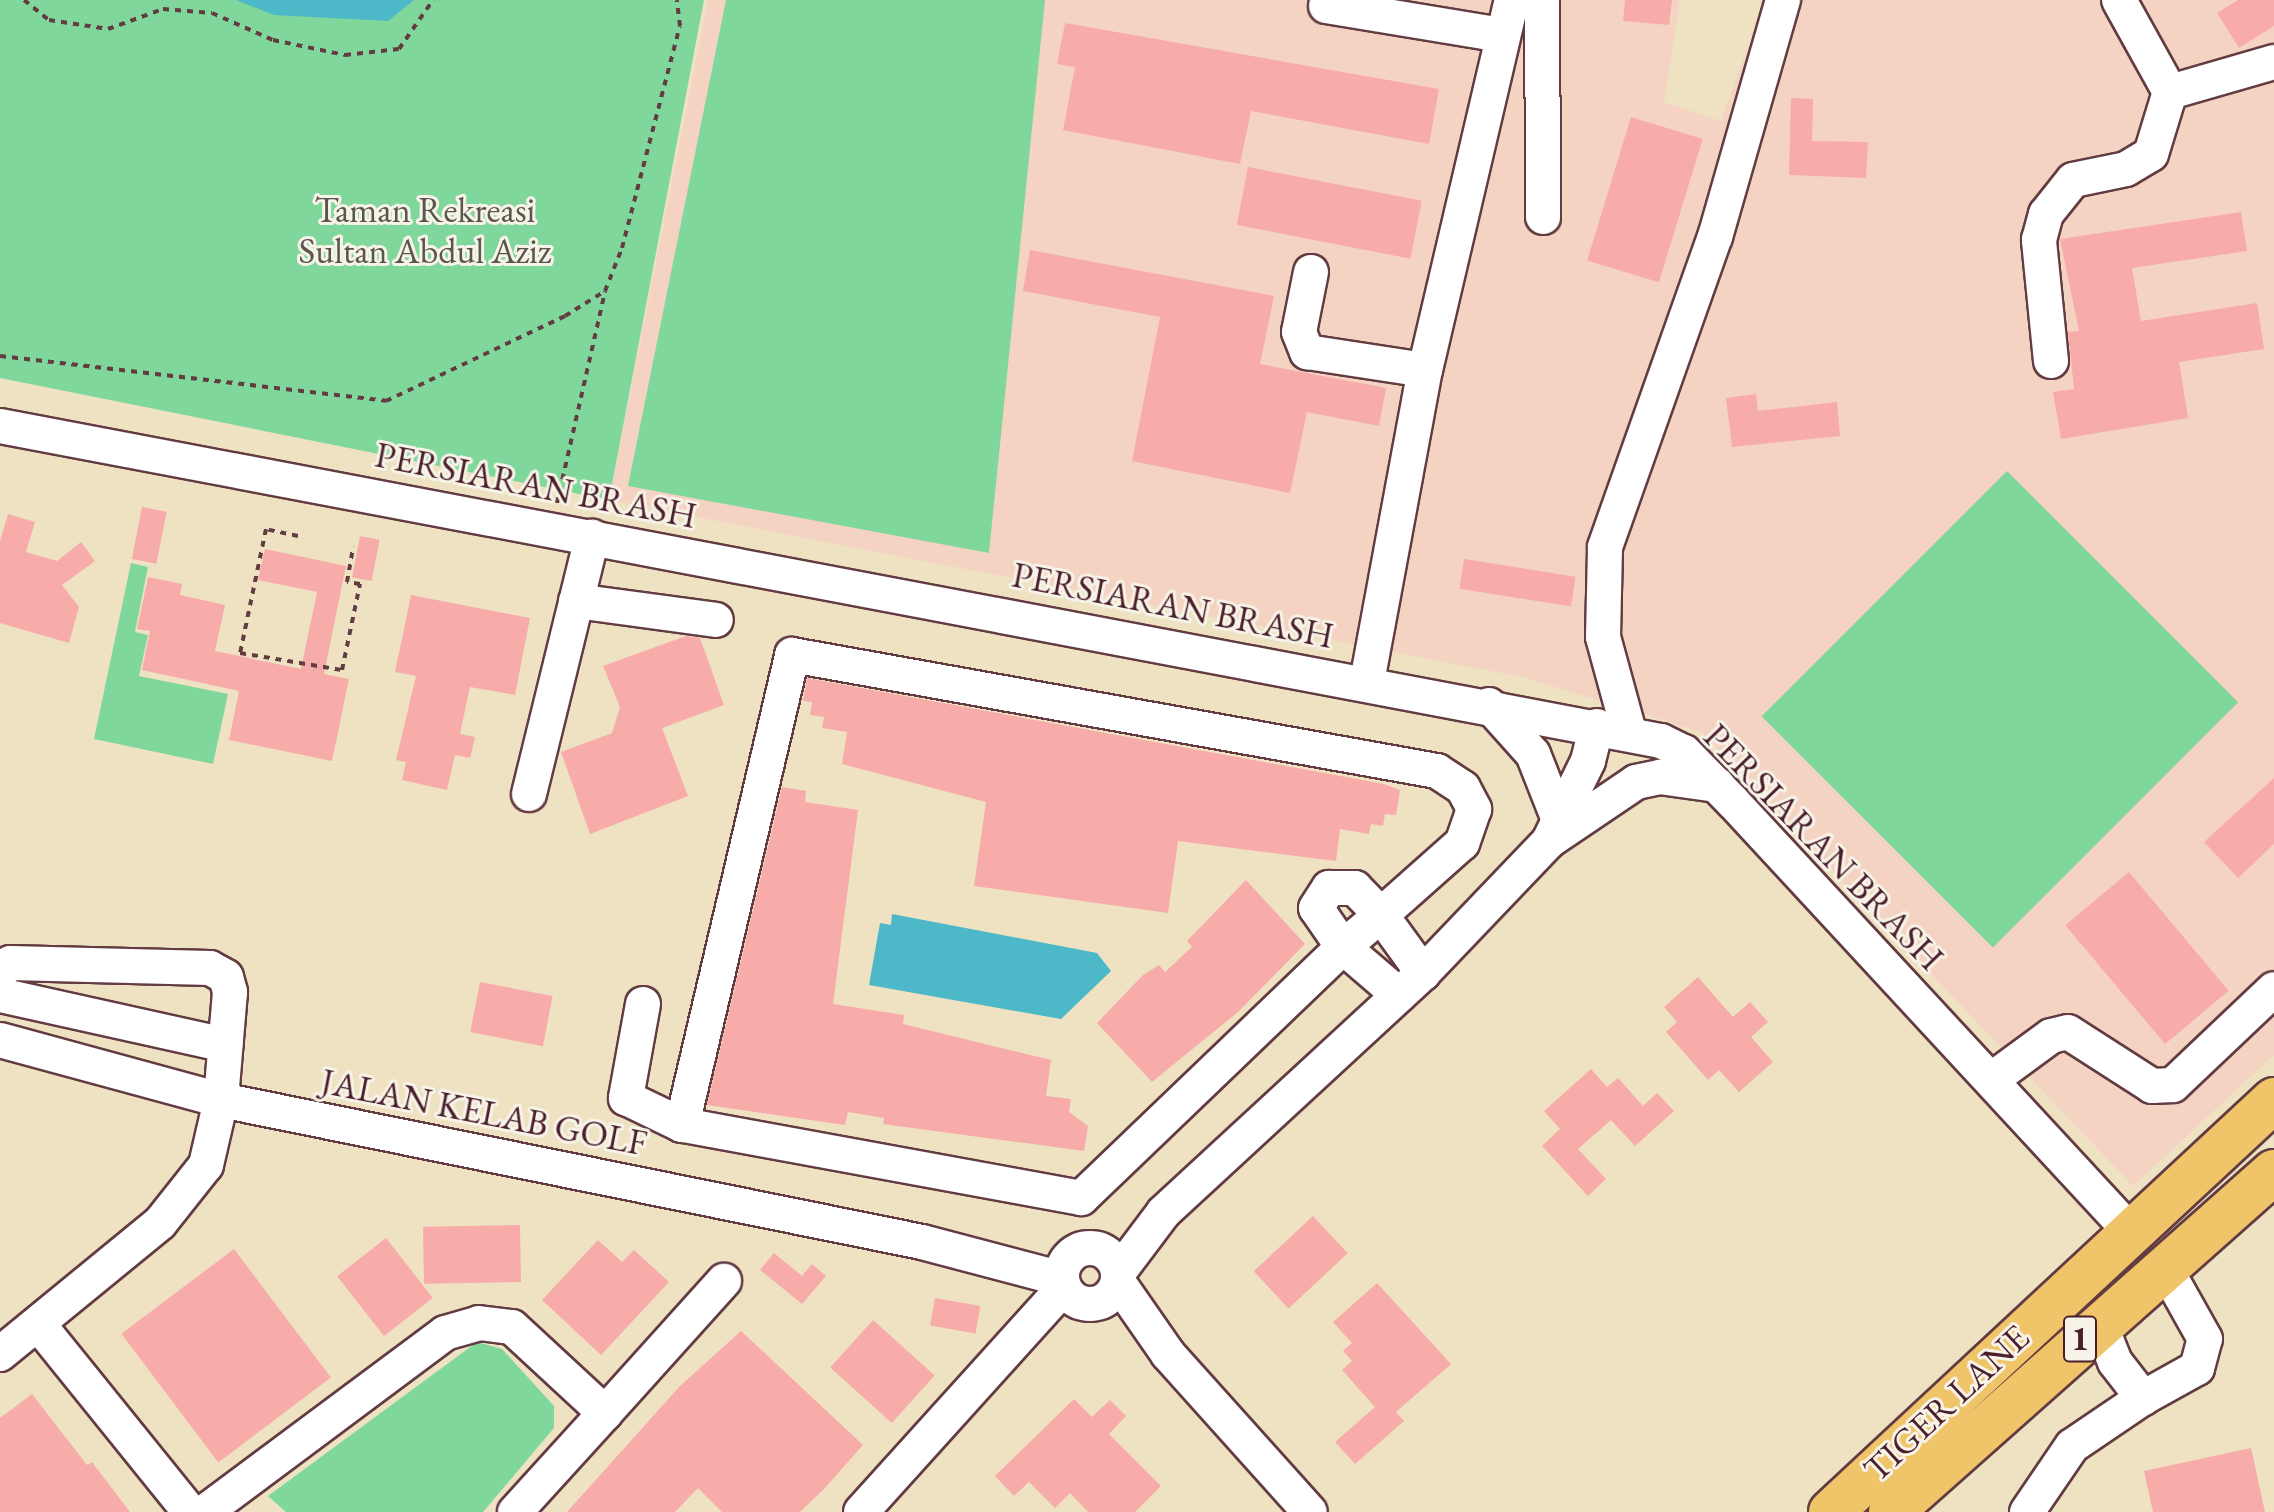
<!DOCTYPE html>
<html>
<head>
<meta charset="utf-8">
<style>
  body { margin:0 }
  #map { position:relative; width:2274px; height:1512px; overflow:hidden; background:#eee2c3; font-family:"EB Garamond",serif }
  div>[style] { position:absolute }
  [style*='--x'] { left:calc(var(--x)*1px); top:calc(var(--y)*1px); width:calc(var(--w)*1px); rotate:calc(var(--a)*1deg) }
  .built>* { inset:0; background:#f5d3c2 }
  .green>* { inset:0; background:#80d79c; transform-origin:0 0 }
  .water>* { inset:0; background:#4cb8c8 }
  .building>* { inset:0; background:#f7acaa; transform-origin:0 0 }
  .path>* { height:4px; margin-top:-2px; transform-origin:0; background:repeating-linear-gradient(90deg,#633c42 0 6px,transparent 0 12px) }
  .roads { filter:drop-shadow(2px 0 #633c42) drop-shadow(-2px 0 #633c42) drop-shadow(0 2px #633c42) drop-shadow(0 -2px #633c42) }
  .minor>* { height:34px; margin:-17px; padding:0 17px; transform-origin:17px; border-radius:17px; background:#fff }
  .minor>.ring { margin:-17px; padding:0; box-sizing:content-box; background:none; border:34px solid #fff; border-radius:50% }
  .major>* { height:44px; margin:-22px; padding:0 22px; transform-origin:22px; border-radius:22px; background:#f0c469 }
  span { translate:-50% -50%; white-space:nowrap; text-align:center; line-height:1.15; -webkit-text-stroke:6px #f7f3e8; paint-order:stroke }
  .shield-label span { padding:2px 6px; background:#f7f3e8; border:2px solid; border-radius:6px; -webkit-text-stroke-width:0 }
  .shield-label { font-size:34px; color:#4a1f2b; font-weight:700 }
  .park-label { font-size:36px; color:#5a564d }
  .street-label { font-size:36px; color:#4a1f2b }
</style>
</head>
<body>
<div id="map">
  <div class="built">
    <div style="clip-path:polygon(708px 0,1680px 0,1664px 102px,1721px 121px,1765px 0,2274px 0,2274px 1055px,2133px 1186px,1701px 732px,1522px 677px,609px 500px)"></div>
  </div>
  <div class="green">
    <div style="clip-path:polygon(0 0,704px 0,609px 500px,0 378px)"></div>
    <div style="clip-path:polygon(726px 0,1045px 0,989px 553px,628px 486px)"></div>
    <div style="left:2007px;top:471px;width:327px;height:347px;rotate:45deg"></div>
    <div style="clip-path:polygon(131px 563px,148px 567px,135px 632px,148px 635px,139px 676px,228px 694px,213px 764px,94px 739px)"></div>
    <div style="clip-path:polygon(477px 1342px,502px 1349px,554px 1406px,554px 1428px,483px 1512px,286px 1512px,268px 1496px)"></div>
  </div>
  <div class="water">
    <div style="clip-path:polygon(236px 0,414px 0,388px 21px,274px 15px)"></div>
    <div style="clip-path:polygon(892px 914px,1097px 953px,1111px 971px,1061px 1019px,869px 985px,880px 923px,891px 925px)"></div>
  </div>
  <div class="building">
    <div style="clip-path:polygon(1625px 0,1672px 0,1669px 25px,1623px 21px)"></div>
    <div style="clip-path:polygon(2238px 0,2274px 0,2274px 26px,2239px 48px,2217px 13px)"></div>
    <div style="clip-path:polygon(1065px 23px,1439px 89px,1429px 144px,1251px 111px,1240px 164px,1063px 130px,1075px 67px,1057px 64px)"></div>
    <div style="clip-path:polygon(1791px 98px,1813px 99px,1812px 141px,1868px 142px,1866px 178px,1789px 175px)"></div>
    <div style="left:1631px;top:117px;width:75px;height:150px;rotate:17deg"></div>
    <div style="left:1248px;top:167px;width:177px;height:59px;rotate:11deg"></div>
    <div style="clip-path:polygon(2241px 212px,2247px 251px,2132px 268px,2141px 321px,2257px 303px,2264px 349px,2179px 362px,2188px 418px,2061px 439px,2053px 392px,2074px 389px,2068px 332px,2079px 331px,2060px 239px)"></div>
    <div style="clip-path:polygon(1030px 250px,1274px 296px,1260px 364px,1386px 388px,1379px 426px,1307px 412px,1290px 493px,1132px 461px,1160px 317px,1023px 291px)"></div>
    <div style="clip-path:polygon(1756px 394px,1758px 411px,1837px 402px,1840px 436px,1732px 447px,1726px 398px)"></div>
    <div style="left:142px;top:507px;width:25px;height:53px;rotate:11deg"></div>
    <div style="clip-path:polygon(8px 514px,35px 522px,26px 552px,57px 561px,81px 542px,95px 561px,62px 585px,79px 607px,69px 643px,0 623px,0 541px)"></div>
    <div style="left:360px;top:536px;width:20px;height:42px;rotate:11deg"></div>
    <div style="clip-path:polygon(265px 549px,346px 566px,324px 674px,349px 679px,332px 761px,229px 740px,239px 691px,142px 670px,150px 631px,137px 629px,148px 577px,182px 584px,180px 595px,225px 605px,215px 651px,301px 669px,317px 592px,258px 580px)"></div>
    <div style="left:1464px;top:559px;width:113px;height:30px;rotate:9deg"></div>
    <div style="clip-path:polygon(411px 595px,530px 618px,515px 695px,470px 687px,460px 734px,475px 737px,470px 758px,455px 755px,447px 790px,402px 780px,406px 762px,396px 760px,416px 676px,395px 672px)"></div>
    <div style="clip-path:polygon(686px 636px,700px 638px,724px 705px,662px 728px,688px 796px,590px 834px,561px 752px,612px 733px,620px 707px,603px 666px)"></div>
    <div style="clip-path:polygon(807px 678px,1384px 784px,1400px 790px,1396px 815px,1385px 814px,1383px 826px,1371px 824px,1369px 834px,1340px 829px,1336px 861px,1178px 841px,1168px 913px,974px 886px,986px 802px,842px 764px,847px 732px,822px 728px,824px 717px,810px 715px,812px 702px,803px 701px)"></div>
    <div style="clip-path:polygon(2274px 778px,2274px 844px,2238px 878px,2204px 842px)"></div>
    <div style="clip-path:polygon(782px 787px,806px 791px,805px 802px,858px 810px,833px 1004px,904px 1015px,903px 1024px,1051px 1060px,1046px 1096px,1071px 1099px,1069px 1112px,1088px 1126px,1084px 1151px,883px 1124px,884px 1118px,848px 1112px,845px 1125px,707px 1105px)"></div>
    <div style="left:2129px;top:872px;width:155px;height:83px;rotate:50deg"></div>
    <div style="clip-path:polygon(1246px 880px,1305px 944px,1238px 1012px,1152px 1082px,1097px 1023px,1143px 975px,1159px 965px,1165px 972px,1192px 947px,1187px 941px)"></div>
    <div style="clip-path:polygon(1698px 977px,1733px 1017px,1750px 1002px,1768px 1022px,1751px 1037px,1773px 1062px,1739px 1092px,1719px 1070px,1708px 1080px,1666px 1032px,1677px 1022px,1664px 1007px)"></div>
    <div style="left:480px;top:982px;width:74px;height:51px;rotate:11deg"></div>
    <div style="clip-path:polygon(1591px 1069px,1607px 1087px,1618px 1078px,1643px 1106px,1657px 1093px,1674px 1111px,1635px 1146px,1611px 1120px,1578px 1149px,1606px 1179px,1588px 1196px,1542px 1146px,1560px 1129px,1544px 1111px)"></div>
    <div style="left:1313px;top:1216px;width:51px;height:81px;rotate:47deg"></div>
    <div style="left:520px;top:1225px;width:57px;height:97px;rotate:89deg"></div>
    <div style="left:386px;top:1238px;width:76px;height:62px;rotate:52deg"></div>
    <div style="clip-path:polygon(598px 1240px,622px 1262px,634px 1250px,669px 1282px,601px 1355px,542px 1300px)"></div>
    <div style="left:234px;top:1249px;width:161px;height:141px;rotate:53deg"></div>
    <div style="clip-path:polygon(774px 1253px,802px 1276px,812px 1264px,826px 1276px,802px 1304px,760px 1270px)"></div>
    <div style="clip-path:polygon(1377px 1283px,1451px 1364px,1396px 1412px,1404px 1421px,1355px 1464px,1335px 1442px,1375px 1407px,1342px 1370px,1352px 1361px,1343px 1351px,1352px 1343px,1333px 1322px)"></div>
    <div style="left:935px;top:1298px;width:46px;height:28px;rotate:10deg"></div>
    <div style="left:873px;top:1320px;width:83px;height:64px;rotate:42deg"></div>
    <div style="clip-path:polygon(741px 1331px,863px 1445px,824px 1489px,800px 1512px,722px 1512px,698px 1488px,675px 1512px,567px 1512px,680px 1386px)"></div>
    <div style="clip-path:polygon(32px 1394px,87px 1465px,92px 1462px,130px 1512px,0 1512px,0 1418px)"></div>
    <div style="clip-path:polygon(1074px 1399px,1092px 1417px,1110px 1400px,1126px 1416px,1109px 1434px,1161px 1486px,1135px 1512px,1088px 1512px,1070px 1493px,1055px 1508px,1029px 1482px,1014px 1496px,995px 1476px)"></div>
    <div style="clip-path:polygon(2251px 1448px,2265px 1512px,2153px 1512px,2144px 1471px)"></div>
  </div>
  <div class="path">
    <div style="--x:24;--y:0;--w:32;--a:39"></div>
    <div style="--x:49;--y:20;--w:60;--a:8.7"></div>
    <div style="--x:108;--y:29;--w:59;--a:-20"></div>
    <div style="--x:163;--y:9;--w:49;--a:4.7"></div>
    <div style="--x:212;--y:13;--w:67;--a:23.9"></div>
    <div style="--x:273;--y:40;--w:74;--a:11.8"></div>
    <div style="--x:345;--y:55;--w:54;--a:-6.3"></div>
    <div style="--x:399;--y:49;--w:60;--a:-55.2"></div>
    <div style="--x:0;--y:356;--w:389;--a:6.6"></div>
    <div style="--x:386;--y:401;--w:198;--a:-25.4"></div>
    <div style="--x:565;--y:316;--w:47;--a:-32"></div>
    <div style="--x:605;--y:291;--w:46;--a:-68.4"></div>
    <div style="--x:622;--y:248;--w:229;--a:-75.4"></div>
    <div style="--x:680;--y:26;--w:26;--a:-97"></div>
    <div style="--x:557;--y:503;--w:217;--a:-77.2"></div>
    <div style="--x:298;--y:536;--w:33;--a:-168"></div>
    <div style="--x:266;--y:529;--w:127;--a:101.8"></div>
    <div style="--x:240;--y:653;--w:103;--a:9.5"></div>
    <div style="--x:342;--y:670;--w:88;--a:-78.2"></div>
    <div style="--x:360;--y:584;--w:13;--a:-171"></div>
    <div style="--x:347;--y:582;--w:36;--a:-80"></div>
  </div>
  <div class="roads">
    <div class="minor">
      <div style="--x:1542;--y:0;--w:217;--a:89.7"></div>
      <div style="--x:1326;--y:6;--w:178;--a:9.4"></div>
      <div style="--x:2170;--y:92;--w:108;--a:-16.1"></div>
      <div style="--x:1311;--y:272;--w:61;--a:101.3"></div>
      <div style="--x:1299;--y:332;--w:22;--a:68"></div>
      <div style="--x:1307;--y:352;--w:119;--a:8.7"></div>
      <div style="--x:2051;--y:361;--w:122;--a:-95.7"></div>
      <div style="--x:2039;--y:240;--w:27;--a:-75"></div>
      <div style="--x:2046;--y:214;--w:43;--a:-51.5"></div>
      <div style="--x:2073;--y:180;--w:54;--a:-11.7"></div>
      <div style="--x:2126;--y:169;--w:29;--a:-31"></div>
      <div style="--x:2151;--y:154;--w:65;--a:-73"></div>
      <div style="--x:2170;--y:92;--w:105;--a:-119"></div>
      <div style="--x:0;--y:426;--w:1691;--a:10.74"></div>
      <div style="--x:1661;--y:741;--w:25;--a:26"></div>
      <div style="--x:1684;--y:752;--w:70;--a:45.6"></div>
      <div style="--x:1733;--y:802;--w:585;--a:47.22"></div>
      <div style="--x:576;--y:601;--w:141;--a:7.7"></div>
      <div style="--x:1367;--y:682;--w:317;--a:-79.5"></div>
      <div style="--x:1425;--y:370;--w:380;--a:-76.8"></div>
      <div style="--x:1489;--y:705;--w:66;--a:48.1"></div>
      <div style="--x:1533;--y:754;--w:71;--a:68.5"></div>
      <div style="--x:1629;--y:732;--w:98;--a:-105.3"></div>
      <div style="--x:1603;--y:637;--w:90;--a:-88.7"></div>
      <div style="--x:1605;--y:547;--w:329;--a:-70.5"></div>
      <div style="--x:1715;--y:237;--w:247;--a:-74"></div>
      <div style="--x:529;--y:794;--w:265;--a:-76.2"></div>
      <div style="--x:1549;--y:841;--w:105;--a:-34.1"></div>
      <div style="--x:1636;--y:782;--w:25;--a:-12"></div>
      <div style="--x:1660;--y:777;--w:58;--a:8"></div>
      <div style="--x:0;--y:972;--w:13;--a:-42"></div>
      <div style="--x:10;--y:963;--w:200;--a:1.4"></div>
      <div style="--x:210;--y:968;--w:18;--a:29"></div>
      <div style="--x:226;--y:977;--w:16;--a:75"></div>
      <div style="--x:230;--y:992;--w:108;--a:94.8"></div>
      <div style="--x:221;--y:1100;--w:67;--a:103"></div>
      <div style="--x:206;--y:1165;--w:74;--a:128.4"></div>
      <div style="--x:160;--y:1223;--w:207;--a:140.7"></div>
      <div style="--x:0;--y:995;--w:231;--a:12.5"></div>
      <div style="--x:1399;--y:995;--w:74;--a:-139.4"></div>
      <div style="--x:1343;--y:947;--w:363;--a:136.2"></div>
      <div style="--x:1081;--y:1198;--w:406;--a:-169.6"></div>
      <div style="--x:682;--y:1125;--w:483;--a:-76.8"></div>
      <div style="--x:792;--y:655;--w:655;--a:10.2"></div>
      <div style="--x:1437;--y:771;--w:31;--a:33"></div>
      <div style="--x:1463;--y:788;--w:24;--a:62"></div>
      <div style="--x:1474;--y:809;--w:36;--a:109"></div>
      <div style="--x:1462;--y:843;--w:108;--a:138.4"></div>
      <div style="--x:1381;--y:915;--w:50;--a:139.9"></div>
      <div style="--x:1343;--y:947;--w:47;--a:-124.7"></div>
      <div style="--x:1316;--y:908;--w:24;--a:-57"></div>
      <div style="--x:1329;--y:888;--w:26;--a:0"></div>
      <div style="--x:1355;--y:888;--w:37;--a:46"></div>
      <div style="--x:1381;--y:915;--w:72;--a:54.1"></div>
      <div style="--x:643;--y:1004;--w:96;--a:100.3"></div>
      <div style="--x:626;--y:1098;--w:62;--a:25.7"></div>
      <div style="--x:0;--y:1040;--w:229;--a:15.2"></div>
      <div style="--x:221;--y:1100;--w:715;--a:11.45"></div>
      <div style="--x:922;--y:1242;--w:145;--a:14.8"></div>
      <div style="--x:1991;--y:1080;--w:74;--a:-36.3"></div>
      <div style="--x:2051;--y:1036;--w:17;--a:-13"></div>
      <div style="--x:2068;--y:1032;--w:100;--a:32.7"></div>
      <div style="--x:2152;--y:1086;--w:21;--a:-3"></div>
      <div style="--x:2173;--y:1085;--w:139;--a:-43.5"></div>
      <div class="ring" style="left:1062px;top:1248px;width:22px;height:22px"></div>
      <div style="--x:1118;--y:1273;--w:76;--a:-53"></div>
      <div style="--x:1164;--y:1212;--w:352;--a:-42.7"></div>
      <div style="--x:1423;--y:973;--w:182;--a:-46.3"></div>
      <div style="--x:1549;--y:841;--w:89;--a:-64"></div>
      <div style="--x:1588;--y:761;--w:36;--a:-76"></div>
      <div style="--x:1118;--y:1282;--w:88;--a:55.2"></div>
      <div style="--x:1168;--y:1354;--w:212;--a:48.1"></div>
      <div style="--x:2099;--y:1322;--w:43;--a:68.2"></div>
      <div style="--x:2115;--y:1362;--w:46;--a:52.1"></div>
      <div style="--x:2143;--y:1398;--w:62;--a:-29.1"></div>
      <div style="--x:2197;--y:1368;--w:30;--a:-75"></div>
      <div style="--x:2205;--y:1339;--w:84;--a:-119.3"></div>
      <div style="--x:39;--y:1325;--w:240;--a:51.1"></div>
      <div style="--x:205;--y:1512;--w:299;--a:-36.7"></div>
      <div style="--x:445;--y:1333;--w:35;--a:-16"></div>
      <div style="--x:479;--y:1323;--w:33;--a:7"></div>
      <div style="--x:512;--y:1327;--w:127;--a:42.8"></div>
      <div style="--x:605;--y:1413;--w:178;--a:-48"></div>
      <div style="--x:515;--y:1512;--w:134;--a:-47.7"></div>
      <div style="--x:861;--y:1512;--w:303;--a:-47.9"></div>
      <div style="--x:2027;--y:1512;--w:80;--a:-55.7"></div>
      <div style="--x:2072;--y:1446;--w:86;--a:-34.1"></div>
    </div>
    <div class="major">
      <div style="--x:1831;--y:1512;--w:605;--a:-42.92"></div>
      <div style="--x:1891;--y:1512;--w:512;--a:-41.6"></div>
    </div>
  </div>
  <div class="shield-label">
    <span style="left:2080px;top:1339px">1</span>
  </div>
  <div class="park-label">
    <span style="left:425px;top:230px">Taman Rekreasi<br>Sultan Abdul Aziz</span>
  </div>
  <div class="street-label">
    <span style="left:536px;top:485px;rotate:11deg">PERSIARAN BRASH</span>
    <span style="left:1173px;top:605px;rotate:11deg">PERSIARAN BRASH</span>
    <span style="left:1824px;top:847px;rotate:46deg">PERSIARAN BRASH</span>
    <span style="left:484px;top:1112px;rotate:11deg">JALAN KELAB GOLF</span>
    <span style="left:1946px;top:1403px;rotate:-43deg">TIGER LANE</span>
  </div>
</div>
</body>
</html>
